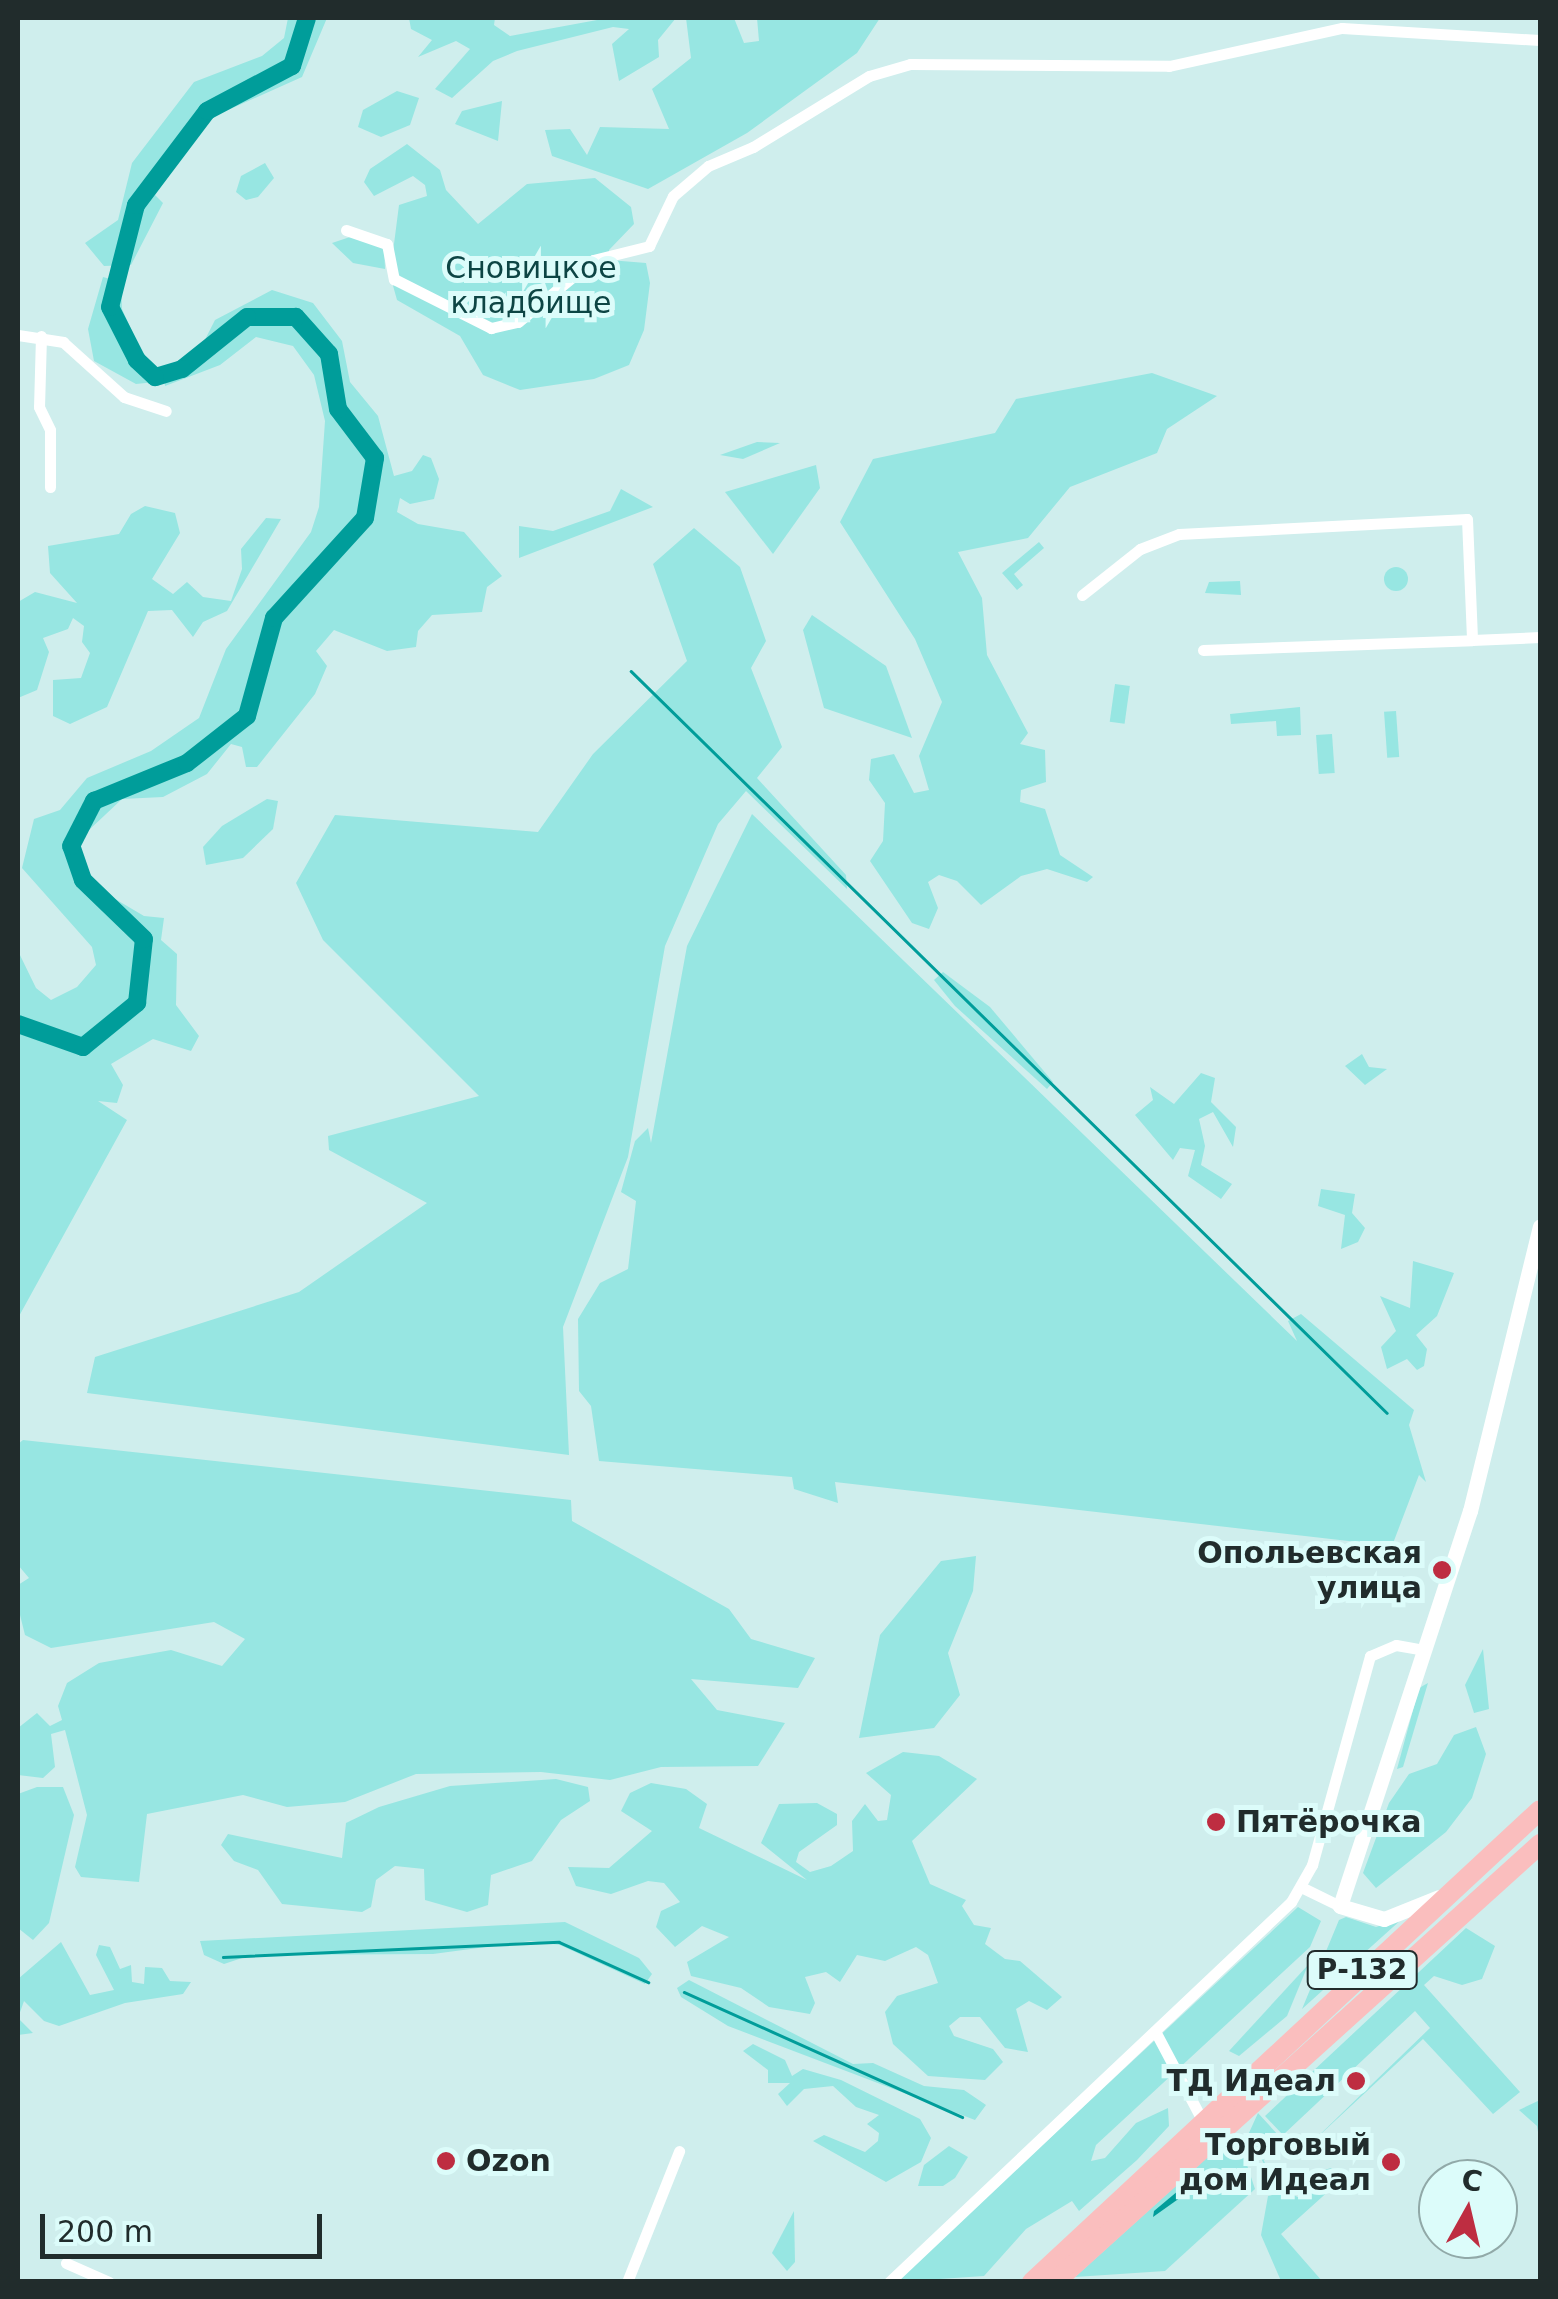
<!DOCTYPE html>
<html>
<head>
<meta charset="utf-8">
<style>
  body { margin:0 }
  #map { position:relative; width:1558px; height:2299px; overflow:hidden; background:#cfeeed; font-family:"DejaVu Sans",sans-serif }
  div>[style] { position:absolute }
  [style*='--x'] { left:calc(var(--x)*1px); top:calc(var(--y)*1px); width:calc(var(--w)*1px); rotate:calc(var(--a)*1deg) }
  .green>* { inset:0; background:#97e6e2; transform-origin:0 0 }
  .round { border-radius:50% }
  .water>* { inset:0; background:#009d9a }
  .stream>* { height:2.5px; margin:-1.25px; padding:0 1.25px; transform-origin:1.25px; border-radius:1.25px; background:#009d9a }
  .river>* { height:18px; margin:-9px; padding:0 9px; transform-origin:9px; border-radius:9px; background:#009d9a }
  .street>* { height:11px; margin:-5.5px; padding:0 5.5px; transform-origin:5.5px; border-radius:5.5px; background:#fff }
  .secondary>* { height:15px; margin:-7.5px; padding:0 7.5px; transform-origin:7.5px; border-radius:7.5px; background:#fff }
  .highway>* { height:20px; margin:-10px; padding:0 10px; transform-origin:10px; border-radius:10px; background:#fabebe }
  .dots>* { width:28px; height:28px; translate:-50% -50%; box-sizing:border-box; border:5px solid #dcfcfa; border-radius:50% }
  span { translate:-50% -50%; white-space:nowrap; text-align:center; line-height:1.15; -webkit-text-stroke:10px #dcfcfa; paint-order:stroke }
  .shield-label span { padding:2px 8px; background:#dcfcfa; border:2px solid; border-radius:8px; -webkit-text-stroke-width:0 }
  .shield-label { font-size:28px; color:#212c2c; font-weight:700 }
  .park-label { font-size:30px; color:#0d4544 }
  .poi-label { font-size:30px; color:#212c2c; font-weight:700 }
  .right { translate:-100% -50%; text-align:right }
  .left { translate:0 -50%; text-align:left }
  .frame { position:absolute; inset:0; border:20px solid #212c2c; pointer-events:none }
  .north { position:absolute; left:1418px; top:2159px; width:100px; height:100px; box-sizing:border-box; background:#dcfcfa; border:2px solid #91a9a8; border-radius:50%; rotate:8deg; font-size:28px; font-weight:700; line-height:40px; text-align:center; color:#212c2c }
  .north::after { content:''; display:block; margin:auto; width:35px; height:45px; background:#be2d41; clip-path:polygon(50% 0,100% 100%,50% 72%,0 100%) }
  .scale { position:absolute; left:40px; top:2214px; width:282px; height:45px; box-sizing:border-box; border:5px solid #212c2c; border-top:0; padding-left:12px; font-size:30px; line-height:35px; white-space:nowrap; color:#212c2c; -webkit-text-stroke:8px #dcfcfa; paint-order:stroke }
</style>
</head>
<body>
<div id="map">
  <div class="green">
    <div style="clip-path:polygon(288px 18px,327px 18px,302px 77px,210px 118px,155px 195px,163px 203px,131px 265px,104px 266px,85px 243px,118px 220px,132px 163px,194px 82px,262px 56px,284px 38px)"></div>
    <div style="clip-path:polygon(409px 18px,495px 18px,494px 25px,510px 36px,608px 18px,676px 18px,658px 40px,659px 57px,619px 81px,612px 44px,629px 29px,613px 27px,517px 51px,493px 61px,452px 98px,435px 89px,470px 49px,456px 41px,418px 57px,432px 40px,411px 29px)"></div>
    <div style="clip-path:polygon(686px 18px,734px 18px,744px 43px,759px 41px,757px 18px,880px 18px,857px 53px,747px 133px,648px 189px,552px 156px,545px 130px,570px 129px,587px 155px,600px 127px,669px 129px,652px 89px,691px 58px)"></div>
    <div style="clip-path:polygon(397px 91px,419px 98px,410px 125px,381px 137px,358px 127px,363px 110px)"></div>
    <div style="clip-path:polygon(502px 101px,498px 141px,455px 124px,462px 111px)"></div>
    <div style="clip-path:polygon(407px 144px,440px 170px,446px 190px,478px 224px,527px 184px,595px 178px,631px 207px,634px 224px,609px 250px,609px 260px,646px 263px,650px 283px,644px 330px,629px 365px,594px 379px,520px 390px,483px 375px,460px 336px,397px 300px,390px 275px,399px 205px,427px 196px,425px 185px,413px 176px,374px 196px,364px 182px,370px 169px)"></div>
    <div style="clip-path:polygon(265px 163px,274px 178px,258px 197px,246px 200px,236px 192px,241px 176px)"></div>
    <div style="clip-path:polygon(353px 236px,384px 244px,385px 269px,353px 263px,332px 243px)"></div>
    <div style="clip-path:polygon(103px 277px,121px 282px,122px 309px,155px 382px,136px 384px,94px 361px,88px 329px)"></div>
    <div style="clip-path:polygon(272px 290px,313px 303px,342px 341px,350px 382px,378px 416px,394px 476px,412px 471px,423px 455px,431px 458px,439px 479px,434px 499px,410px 504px,400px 498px,397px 512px,418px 524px,464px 532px,502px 576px,487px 587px,482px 612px,432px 615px,418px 631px,416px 647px,387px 651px,334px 630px,316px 651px,327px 666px,315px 694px,257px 767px,246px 767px,242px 747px,231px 744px,207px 774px,163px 797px,122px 799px,72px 846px,83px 880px,144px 916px,164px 918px,161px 940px,177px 954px,176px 1005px,199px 1036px,191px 1051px,153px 1039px,111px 1064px,123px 1085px,117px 1103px,98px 1101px,127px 1120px,18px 1318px,18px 951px,36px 988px,51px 1000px,77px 987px,96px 965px,92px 947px,22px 868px,34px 819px,60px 810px,87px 778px,151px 751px,199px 718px,226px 649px,311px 532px,319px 507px,325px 421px,314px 375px,293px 346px,256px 337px,220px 365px,165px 386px,164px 378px,188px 373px,215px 320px)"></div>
    <div style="clip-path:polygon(1152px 373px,1217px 396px,1167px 429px,1157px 453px,1070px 487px,1028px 538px,958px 552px,982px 598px,987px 655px,1028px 733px,1020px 744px,1045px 750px,1046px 782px,1021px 790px,1020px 802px,1045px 809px,1060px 855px,1093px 877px,1087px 882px,1047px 869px,1021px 876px,981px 905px,957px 881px,939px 875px,928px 882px,938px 908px,929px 929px,912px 923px,870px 861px,883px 841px,885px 803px,869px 780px,871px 759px,894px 754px,914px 793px,929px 790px,919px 756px,942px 702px,915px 639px,840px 522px,873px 459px,995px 433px,1016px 399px)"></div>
    <div style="clip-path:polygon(757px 442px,780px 443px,743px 459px,720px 455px)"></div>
    <div style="clip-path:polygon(816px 465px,820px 488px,773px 554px,725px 492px)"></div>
    <div style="clip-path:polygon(621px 489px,653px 507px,519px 558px,519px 526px,553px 531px,610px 511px)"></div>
    <div style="clip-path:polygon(145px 506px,175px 513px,180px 533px,152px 579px,173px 594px,187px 582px,203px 597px,231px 601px,242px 569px,241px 549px,266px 518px,281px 519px,227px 611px,203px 622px,193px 637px,172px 610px,148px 611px,107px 707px,70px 724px,53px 716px,53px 680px,81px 678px,90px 653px,82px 642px,84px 626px,73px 618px,68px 629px,43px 638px,49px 652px,37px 690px,18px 698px,18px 602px,35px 592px,77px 603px,50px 573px,48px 546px,119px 534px,131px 514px)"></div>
    <div style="clip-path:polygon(694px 528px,740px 567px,766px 641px,751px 668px,782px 747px,757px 778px,846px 875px,847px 889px,746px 791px,718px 824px,665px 946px,628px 1157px,563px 1327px,569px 1455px,87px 1393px,95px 1357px,299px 1292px,427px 1203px,329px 1150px,328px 1136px,479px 1096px,323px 940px,296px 883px,335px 815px,538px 832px,593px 754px,687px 661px,653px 564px)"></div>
    <div style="clip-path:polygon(1039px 542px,1044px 548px,1014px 574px,1023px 585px,1017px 590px,1002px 573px)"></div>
    <div class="round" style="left:1384px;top:567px;width:24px;height:24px"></div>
    <div style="clip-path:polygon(1240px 581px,1241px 595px,1205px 593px,1209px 582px)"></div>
    <div style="clip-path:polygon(812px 615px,886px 666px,912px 738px,824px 708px,803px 630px)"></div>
    <div style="left:1115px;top:684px;width:15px;height:38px;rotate:8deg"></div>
    <div style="clip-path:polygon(1300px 707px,1301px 735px,1277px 736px,1276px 721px,1231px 724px,1230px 714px)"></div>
    <div style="left:1396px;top:711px;width:46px;height:12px;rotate:86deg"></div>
    <div style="left:1332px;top:734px;width:39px;height:16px;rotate:86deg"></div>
    <div style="clip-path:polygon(267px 799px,278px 801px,273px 829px,243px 858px,206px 865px,203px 847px,222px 826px)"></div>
    <div style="clip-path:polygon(752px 814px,1297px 1341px,1288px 1321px,1301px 1314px,1414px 1410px,1409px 1425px,1426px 1482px,1419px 1475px,1392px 1546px,835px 1482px,838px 1503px,794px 1489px,792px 1477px,599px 1461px,591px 1406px,579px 1391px,578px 1319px,600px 1283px,628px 1269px,636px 1201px,621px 1192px,635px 1141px,648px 1128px,651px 1143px,687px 946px)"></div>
    <div style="clip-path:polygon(943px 972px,990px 1007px,1053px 1082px,1047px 1089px,955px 1006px,934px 980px)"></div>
    <div style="clip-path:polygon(1362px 1054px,1369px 1067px,1387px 1069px,1365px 1085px,1345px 1066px)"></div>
    <div style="clip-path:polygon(1201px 1073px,1215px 1078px,1211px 1102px,1236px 1127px,1233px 1147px,1213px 1112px,1199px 1119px,1205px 1146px,1201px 1165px,1232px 1184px,1221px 1199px,1188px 1176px,1195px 1150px,1180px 1148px,1173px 1160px,1135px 1115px,1153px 1100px,1150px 1087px,1174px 1104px)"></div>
    <div style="clip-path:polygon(1321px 1189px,1355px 1194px,1352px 1213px,1365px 1228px,1358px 1242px,1341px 1249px,1345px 1215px,1318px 1206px)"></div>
    <div style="clip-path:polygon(1413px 1261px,1454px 1273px,1437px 1316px,1416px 1335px,1427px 1349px,1424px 1366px,1417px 1370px,1407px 1359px,1387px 1369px,1381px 1347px,1396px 1331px,1380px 1296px,1410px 1308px)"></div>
    <div style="clip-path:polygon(23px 1440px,571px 1500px,572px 1521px,729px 1609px,751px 1639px,815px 1658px,798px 1688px,691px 1679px,717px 1710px,785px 1723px,758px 1766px,661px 1767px,610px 1780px,541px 1772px,416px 1774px,345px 1802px,287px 1807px,243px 1795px,147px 1814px,139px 1882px,81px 1877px,75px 1867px,87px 1815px,65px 1730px,51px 1734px,55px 1767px,43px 1778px,18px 1775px,18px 1728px,37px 1713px,50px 1726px,62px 1720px,58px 1706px,67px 1683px,99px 1663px,171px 1650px,222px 1666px,245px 1639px,214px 1622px,51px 1648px,25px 1635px,18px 1607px,18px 1585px,29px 1578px,18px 1565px,18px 1444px)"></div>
    <div style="clip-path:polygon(976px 1556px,973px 1591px,948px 1653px,960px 1695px,934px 1728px,859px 1738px,880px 1635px,941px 1561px)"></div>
    <div style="clip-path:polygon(1483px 1649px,1489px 1709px,1474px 1713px,1465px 1685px)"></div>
    <div style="clip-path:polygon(1428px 1683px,1403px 1767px,1397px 1769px,1419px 1688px)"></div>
    <div style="clip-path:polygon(1476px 1727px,1486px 1754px,1472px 1798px,1446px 1832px,1376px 1888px,1363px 1873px,1389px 1803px,1409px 1774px,1437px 1764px,1454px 1735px)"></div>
    <div style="clip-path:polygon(903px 1752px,939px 1756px,977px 1779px,912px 1841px,930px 1884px,966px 1900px,962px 1906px,974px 1925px,991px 1928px,985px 1944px,1005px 1959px,1020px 1961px,1062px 1997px,1047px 2010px,1029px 2001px,1016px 2009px,1028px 2052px,1005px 2048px,980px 2017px,960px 2017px,949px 2026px,954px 2036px,993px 2049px,1003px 2062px,985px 2080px,928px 2076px,893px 2044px,885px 2012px,897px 1996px,938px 1983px,928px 1955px,916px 1947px,885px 1961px,857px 1955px,840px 1982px,826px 1972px,805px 1977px,815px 2003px,810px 2014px,769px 2007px,741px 1988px,691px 1976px,687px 1962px,729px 1937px,702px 1926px,675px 1947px,656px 1927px,661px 1911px,680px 1902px,664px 1883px,648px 1881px,611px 1894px,576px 1886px,568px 1867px,609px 1868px,652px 1831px,621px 1811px,630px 1793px,651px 1783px,686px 1789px,707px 1804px,699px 1828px,807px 1880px,761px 1843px,779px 1804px,817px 1803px,837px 1814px,837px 1825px,799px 1852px,796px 1862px,810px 1872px,831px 1866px,853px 1851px,852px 1821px,865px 1804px,878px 1821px,887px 1820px,891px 1795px,866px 1773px)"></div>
    <div style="clip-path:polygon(556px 1779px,588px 1787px,590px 1801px,561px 1820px,532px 1861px,491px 1875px,488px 1905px,467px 1912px,425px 1900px,424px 1869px,395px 1866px,376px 1880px,371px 1907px,362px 1912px,282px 1904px,258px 1870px,234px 1861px,221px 1845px,228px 1834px,342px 1858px,346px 1823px,379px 1807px,450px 1786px)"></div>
    <div style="clip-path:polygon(37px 1787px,63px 1787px,74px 1815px,49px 1923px,33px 1940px,18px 1928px,18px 1794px)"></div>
    <div style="clip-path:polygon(1298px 1907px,1321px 1921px,1310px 1947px,1096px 2145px,1091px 2161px,1105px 2158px,1136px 2123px,1168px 2108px,1169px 2126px,1137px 2160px,1079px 2211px,1072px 2201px,1026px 2229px,984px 2276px,895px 2282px)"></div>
    <div style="clip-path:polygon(1346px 1917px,1376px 1927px,1403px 1918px,1302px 2009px,1339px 1920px)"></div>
    <div style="clip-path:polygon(565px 1922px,639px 1958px,652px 1974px,645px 1984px,560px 1945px,531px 1941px,433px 1954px,251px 1955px,224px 1964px,204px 1955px,200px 1941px)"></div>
    <div style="clip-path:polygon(1466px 1928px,1495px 1946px,1482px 1979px,1462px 1985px,1434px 1976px,1424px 1985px,1520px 2092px,1493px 2114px,1423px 2039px,1309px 2145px,1430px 2028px,1415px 2011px,1283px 2135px,1265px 2116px)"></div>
    <div style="clip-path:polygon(61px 1942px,90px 1995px,114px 1990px,96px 1955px,99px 1945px,110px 1947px,120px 1969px,131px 1965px,132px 1982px,144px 1984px,145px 1967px,162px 1968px,170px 1981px,191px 1982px,183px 1994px,125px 2003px,59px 2026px,44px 2021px,24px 2001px,18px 2018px,33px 2033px,18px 2035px,18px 1979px)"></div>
    <div style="clip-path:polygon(1308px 1965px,1287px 2016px,1239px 2056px,1229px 2051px)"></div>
    <div style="clip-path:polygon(689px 1980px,853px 2064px,873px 2063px,924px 2086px,964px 2090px,986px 2105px,975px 2120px,728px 2026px,681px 1997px,677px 1988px)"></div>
    <div style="clip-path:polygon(753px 2044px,785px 2060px,792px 2076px,803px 2069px,841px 2080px,920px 2119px,931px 2138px,921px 2162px,886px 2182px,813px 2141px,824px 2135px,865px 2152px,878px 2141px,879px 2133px,867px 2124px,879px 2115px,856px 2107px,833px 2086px,804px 2089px,787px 2106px,778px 2094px,790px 2083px,768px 2083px,768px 2070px,743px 2051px)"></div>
    <div style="clip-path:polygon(1540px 2100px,1540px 2144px,1537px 2126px,1519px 2110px)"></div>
    <div style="clip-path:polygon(1258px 2113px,1279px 2136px,1261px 2153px,1268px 2171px,1248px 2135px)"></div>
    <div style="clip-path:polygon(1222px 2144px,1244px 2156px,1255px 2189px,1165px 2271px,1075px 2277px)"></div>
    <div style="clip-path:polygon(949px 2146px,968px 2157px,955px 2178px,943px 2186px,918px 2186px,924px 2165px)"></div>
    <div style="clip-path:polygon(1331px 2168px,1342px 2179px,1281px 2234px,1322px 2281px,1281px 2281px,1261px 2235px,1268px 2196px,1287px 2192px,1302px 2199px,1314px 2173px)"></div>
    <div style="clip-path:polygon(794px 2211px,795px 2262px,787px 2271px,772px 2253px)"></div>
  </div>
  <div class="water">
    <div style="clip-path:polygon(1203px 2170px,1208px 2178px,1153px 2217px,1154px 2211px)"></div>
  </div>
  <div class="stream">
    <div style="--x:631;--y:671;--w:1059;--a:44.46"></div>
    <div style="--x:223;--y:1957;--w:336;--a:-2.6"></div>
    <div style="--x:559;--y:1942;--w:98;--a:24.2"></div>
    <div style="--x:684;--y:1992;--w:305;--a:24.2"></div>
  </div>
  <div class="river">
    <div style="--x:18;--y:1024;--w:69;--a:19.5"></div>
    <div style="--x:83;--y:1047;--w:70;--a:-39.2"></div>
    <div style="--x:137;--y:1003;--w:64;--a:-83.8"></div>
    <div style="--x:144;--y:939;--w:85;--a:-136"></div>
    <div style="--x:83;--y:880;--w:36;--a:-109"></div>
    <div style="--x:71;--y:846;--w:51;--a:-62.9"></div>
    <div style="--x:94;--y:801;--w:100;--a:-22.2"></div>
    <div style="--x:187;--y:763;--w:76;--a:-38.1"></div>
    <div style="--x:247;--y:716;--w:102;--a:-74.6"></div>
    <div style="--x:274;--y:618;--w:135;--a:-47.7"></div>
    <div style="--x:365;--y:518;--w:61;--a:-80.5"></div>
    <div style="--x:375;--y:458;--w:61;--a:-127.1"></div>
    <div style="--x:338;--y:409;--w:56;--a:-99.3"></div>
    <div style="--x:329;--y:354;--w:50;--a:-131.7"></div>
    <div style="--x:296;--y:317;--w:49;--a:180"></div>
    <div style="--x:247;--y:317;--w:83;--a:141.3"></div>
    <div style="--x:182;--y:369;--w:28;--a:163"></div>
    <div style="--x:155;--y:377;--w:25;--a:-137"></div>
    <div style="--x:137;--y:360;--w:59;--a:-117"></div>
    <div style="--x:110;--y:307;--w:105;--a:-75.7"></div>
    <div style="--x:136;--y:205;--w:118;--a:-52.9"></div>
    <div style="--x:207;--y:111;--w:96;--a:-27.9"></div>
    <div style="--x:292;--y:66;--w:50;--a:-72.6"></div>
  </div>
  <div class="street">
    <div style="--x:346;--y:230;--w:43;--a:18.9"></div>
    <div style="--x:387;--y:244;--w:36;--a:79"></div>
    <div style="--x:394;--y:279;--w:109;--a:26.8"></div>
    <div style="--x:491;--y:328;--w:28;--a:-13"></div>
    <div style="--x:518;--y:322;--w:97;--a:-39.6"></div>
    <div style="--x:593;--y:260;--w:58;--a:-14"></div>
    <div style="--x:649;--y:246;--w:55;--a:-64.4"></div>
    <div style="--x:673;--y:196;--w:46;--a:-40.6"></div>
    <div style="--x:708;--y:166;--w:49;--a:-22.9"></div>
    <div style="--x:753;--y:147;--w:136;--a:-31.5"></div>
    <div style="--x:869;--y:76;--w:43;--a:-16.3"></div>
    <div style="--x:910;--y:64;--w:259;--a:0.4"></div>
    <div style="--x:1169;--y:66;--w:177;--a:-12.4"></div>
    <div style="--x:1342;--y:28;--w:198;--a:3.5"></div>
    <div style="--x:18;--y:335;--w:46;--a:8.8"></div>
    <div style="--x:63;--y:342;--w:82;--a:42"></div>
    <div style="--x:124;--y:397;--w:44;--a:18.4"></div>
    <div style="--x:41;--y:336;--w:71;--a:91.6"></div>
    <div style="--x:39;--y:407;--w:25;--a:64"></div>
    <div style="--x:50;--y:430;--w:57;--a:90"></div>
    <div style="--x:1082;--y:595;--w:74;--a:-38.4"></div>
    <div style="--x:1140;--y:549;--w:42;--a:-21"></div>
    <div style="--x:1179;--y:534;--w:288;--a:-3"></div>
    <div style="--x:1467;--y:519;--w:121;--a:87.6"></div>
    <div style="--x:1472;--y:640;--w:68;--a:-2.5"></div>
    <div style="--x:1203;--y:650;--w:269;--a:-2.1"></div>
    <div style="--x:1301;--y:1887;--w:43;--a:26"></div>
    <div style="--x:1155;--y:2031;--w:98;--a:62.1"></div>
    <div style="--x:66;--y:2263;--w:47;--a:23.8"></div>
    <div style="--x:627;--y:2282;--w:141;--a:-68.3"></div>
    <div style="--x:889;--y:2282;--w:553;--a:-43.39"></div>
    <div style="--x:1291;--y:1902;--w:43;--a:-60.4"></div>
    <div style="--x:1312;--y:1865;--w:217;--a:-74.5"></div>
    <div style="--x:1370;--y:1656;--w:28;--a:-23"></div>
    <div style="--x:1396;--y:1645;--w:28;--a:10"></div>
  </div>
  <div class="secondary">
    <div style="--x:1439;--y:1897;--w:59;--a:158.2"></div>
    <div style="--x:1384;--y:1919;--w:46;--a:-163.5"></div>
    <div style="--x:1340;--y:1906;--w:416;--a:-71.8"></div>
    <div style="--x:1470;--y:1511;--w:293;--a:-76.2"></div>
  </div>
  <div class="highway">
    <div style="--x:1032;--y:2282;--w:693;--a:-42.9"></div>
    <div style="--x:1055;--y:2282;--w:654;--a:-42.08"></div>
  </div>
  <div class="dots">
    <div style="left:1442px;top:1570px;background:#be2d41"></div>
    <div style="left:1216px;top:1822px;background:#be2d41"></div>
    <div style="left:1356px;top:2081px;background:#be2d41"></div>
    <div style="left:446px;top:2161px;background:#be2d41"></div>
    <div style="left:1391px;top:2162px;background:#be2d41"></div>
  </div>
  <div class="shield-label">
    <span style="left:1362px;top:1970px">Р-132</span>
  </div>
  <div class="park-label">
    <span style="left:531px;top:285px">Сновицкое<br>кладбище</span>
  </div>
  <div class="poi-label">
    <span class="right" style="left:1422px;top:1570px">Опольевская<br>улица</span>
    <span class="left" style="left:1236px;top:1822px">Пятёрочка</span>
    <span class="right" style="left:1336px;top:2081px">ТД Идеал</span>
    <span class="right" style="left:1371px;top:2162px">Торговый<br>дом Идеал</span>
    <span class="left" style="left:466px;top:2161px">Ozon</span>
  </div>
  <div class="frame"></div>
  <div class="north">С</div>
  <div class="scale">200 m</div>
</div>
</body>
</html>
